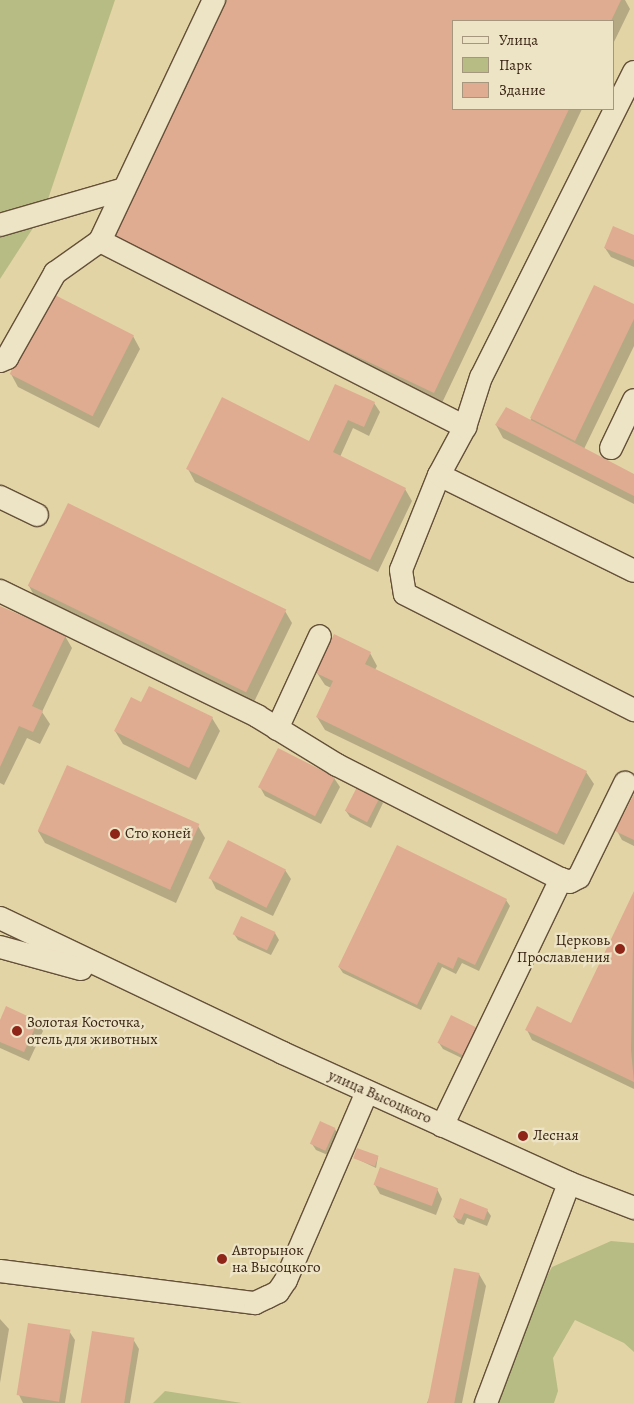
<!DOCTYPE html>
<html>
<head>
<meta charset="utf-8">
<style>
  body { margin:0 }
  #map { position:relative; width:634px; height:1403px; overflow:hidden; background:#e3d4a6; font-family:Alegreya,serif }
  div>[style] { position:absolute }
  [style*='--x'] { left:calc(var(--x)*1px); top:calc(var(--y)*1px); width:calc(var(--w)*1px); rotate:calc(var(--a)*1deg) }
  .green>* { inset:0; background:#b7bc84 }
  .shadow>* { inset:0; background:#0003 }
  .building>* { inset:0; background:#dfac92; transform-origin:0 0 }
  .roads { filter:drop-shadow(1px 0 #645038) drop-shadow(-1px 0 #645038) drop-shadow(0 1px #645038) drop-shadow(0 -1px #645038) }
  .minor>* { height:22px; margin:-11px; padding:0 11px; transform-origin:11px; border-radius:11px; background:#ede3c5 }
  .dots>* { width:14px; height:14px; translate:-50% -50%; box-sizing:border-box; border:2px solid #ede3c5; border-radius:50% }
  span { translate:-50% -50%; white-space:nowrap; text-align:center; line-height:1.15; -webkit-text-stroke:4.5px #ede3c5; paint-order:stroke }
  .poi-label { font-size:15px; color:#3a2414 }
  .left { translate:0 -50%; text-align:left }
  .right { translate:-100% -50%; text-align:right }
  .street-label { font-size:15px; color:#3a2414 }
  .legend { position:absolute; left:452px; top:20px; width:162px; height:90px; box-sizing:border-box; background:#ede3c5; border:1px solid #a5977e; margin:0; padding:6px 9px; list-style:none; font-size:15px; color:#3a2414 }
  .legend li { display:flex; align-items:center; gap:10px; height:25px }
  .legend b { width:25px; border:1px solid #a5977e }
</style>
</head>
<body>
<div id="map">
  <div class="green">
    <div style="clip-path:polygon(0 0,115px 0,44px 211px,0 279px)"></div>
    <div style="clip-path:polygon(611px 1241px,634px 1243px,634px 1352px,624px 1343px,575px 1320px,553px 1358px,558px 1391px,554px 1403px,493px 1403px,511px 1343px,552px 1267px)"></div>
    <div style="clip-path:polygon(165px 1391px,242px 1403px,153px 1403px)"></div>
  </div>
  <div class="shadow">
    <div style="clip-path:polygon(228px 0,625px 0,630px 9px,613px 44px,613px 21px,453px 21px,453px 109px,582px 109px,441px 405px,121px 253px)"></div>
    <div style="clip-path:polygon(634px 236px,634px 267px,611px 257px,605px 248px)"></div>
    <div style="clip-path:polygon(595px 286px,634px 305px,634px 346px,584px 449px,634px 475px,634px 504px,503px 438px,496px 425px,530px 421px)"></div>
    <div style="clip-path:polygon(133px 336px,140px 349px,99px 428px,18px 387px,11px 374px)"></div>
    <div style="clip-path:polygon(374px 403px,380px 412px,369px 436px,353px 428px,340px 457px,405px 489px,412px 501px,378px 572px,195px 482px,188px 469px,310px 442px)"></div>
    <div style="clip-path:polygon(29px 586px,285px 611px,292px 623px,253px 704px,36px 599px)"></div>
    <div style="clip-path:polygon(0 608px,65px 636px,72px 648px,42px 712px,50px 724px,40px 744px,27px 738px,4px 785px,0 783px)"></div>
    <div style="clip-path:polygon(370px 653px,377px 666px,375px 670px,586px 772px,594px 784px,564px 845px,325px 730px,317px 717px,331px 688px,325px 685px,317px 673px)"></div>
    <div style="clip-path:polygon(142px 703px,212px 718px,220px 731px,196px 780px,123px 744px,115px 731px)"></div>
    <div style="clip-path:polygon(334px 778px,340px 787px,321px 824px,265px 796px,260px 787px)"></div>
    <div style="clip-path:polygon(634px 796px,634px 846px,622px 840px,617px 831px)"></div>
    <div style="clip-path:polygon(379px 797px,383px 803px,371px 828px,350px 817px,346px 811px)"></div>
    <div style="clip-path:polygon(198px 826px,205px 838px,176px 903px,45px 843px,38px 831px)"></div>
    <div style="clip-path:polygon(285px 870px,291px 879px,273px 916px,216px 889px,211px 879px)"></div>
    <div style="clip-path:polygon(634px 894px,634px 1089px,532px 1040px,527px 1030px,572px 1024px)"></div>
    <div style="clip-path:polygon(506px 900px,510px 906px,479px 971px,462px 963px,456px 974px,442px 967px,421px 1010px,343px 973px,339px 967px)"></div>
    <div style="clip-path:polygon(275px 933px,279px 940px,271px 955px,238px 940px,234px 934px)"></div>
    <div style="clip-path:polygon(37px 1022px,43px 1031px,29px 1061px,0 1048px,0 1023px)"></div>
    <div style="clip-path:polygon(481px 1031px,472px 1063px,443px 1049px,439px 1043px)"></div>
    <div style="clip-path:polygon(335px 1129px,339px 1136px,330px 1156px,316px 1150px,312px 1144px)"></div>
    <div style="clip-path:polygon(378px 1157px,376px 1168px,355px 1158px)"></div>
    <div style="clip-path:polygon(375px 1185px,437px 1189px,442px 1199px,436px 1215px,380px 1194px)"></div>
    <div style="clip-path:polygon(461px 1200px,487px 1210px,491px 1216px,487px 1226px,467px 1218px,464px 1225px,458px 1223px,454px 1217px)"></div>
    <div style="clip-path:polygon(479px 1274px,486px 1286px,462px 1403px,427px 1403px)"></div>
    <div style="clip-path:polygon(0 1319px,9px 1329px,0 1383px)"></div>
    <div style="clip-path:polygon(69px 1331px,75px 1340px,65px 1403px,23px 1403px,19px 1395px)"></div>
    <div style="clip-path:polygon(133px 1339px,139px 1349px,130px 1403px,82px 1403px)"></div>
  </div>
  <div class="building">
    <div style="clip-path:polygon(227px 0,621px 0,611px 21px,453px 21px,453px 109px,569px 109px,434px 393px,112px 240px)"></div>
    <div style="clip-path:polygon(613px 226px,634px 235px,634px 260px,604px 248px)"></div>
    <div style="clip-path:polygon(594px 285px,634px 304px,634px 319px,575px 441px,530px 418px)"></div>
    <div style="left:51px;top:293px;width:93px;height:91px;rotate:27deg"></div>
    <div style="clip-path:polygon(335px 384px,375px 402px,364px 427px,348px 420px,333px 452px,406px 488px,370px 560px,186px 469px,222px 397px,309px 441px)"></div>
    <div style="clip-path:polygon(506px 407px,634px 474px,634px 496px,495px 425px)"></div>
    <div style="left:68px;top:503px;width:243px;height:92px;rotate:26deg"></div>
    <div style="clip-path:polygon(0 606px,66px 635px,32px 706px,43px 711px,33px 732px,19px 726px,0 767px)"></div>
    <div style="clip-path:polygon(334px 634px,371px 652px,365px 664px,587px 771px,557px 834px,316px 717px,333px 681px,316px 673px)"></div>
    <div style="clip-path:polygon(149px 686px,213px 717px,189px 768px,114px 731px,131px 697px,141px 702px)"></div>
    <div style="left:278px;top:748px;width:64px;height:44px;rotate:27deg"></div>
    <div style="left:67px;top:765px;width:145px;height:72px;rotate:24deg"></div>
    <div style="left:358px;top:785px;width:25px;height:29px;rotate:27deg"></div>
    <div style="clip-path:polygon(634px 794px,634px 840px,615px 831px)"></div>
    <div style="left:228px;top:840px;width:65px;height:43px;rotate:27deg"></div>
    <div style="clip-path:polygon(397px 845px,507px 899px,475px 965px,458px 957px,453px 969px,438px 962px,417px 1005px,338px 967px)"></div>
    <div style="clip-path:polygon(634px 891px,631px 1050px,634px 1082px,525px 1030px,537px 1006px,571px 1023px)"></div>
    <div style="left:241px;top:916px;width:38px;height:20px;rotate:25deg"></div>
    <div style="clip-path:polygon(6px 1006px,38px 1021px,24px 1052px,0 1042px,0 1020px)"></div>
    <div style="left:451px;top:1015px;width:34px;height:31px;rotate:26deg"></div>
    <div style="left:320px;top:1121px;width:17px;height:25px;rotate:24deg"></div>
    <div style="left:357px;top:1148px;width:23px;height:11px;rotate:20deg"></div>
    <div style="left:380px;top:1167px;width:62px;height:19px;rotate:20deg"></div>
    <div style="clip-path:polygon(460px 1198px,488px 1209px,484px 1220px,464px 1213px,461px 1220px,453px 1217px)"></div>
    <div style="left:454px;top:1268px;width:26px;height:138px;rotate:11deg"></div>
    <div style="left:28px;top:1323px;width:43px;height:73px;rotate:9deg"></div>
    <div style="left:92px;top:1331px;width:43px;height:73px;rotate:9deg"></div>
  </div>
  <div class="roads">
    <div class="minor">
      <div style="--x:634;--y:72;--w:341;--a:116.6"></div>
      <div style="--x:481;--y:377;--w:52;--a:107.7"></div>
      <div style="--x:465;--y:427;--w:55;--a:118.4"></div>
      <div style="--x:439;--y:475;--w:102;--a:111.8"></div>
      <div style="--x:401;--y:570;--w:24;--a:81"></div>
      <div style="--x:405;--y:594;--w:257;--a:26.9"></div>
      <div style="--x:0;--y:225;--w:129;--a:-16.2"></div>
      <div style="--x:100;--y:241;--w:410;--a:27"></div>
      <div style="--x:0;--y:361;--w:8;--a:-23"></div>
      <div style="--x:7;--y:358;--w:98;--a:-60.5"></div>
      <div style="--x:55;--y:273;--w:55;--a:-35.4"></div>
      <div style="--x:100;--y:241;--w:267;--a:-64.7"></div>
      <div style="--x:611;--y:448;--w:53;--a:-64.4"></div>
      <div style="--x:439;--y:475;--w:217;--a:26.2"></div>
      <div style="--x:0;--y:497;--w:41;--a:25.9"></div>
      <div style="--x:0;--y:591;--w:286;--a:25.9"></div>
      <div style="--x:257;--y:716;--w:94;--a:31.5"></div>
      <div style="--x:337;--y:765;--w:251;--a:27"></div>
      <div style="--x:561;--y:879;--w:274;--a:115.7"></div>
      <div style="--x:277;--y:729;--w:102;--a:-65.2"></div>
      <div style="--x:561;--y:879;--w:9;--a:18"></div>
      <div style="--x:570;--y:882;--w:10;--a:-29"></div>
      <div style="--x:579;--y:877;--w:105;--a:-63.9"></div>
      <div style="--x:0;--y:918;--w:314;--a:25.5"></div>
      <div style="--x:283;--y:1053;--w:314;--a:24.4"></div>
      <div style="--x:569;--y:1183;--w:70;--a:21"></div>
      <div style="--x:0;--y:947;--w:84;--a:15.2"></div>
      <div style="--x:0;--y:1271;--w:257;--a:7.2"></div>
      <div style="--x:255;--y:1303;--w:14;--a:-25"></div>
      <div style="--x:268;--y:1297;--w:11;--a:-27"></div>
      <div style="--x:278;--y:1292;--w:14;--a:-56"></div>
      <div style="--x:286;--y:1280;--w:205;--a:-66.7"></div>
      <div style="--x:486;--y:1403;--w:235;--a:-69.3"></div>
    </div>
  </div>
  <div class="dots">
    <div style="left:115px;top:834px;background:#8f2418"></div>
    <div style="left:620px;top:949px;background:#8f2418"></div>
    <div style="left:17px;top:1031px;background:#8f2418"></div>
    <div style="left:523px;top:1136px;background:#8f2418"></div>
    <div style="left:222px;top:1259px;background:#8f2418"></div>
  </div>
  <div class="poi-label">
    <span class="left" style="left:125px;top:834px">Сто коней</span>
    <span class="right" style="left:610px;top:949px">Церковь<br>Прославления</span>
    <span class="left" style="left:27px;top:1031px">Золотая Косточка,<br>отель для животных</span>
    <span class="left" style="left:533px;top:1136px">Лесная</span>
    <span class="left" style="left:232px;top:1259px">Авторынок<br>на Высоцкого</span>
  </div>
  <div class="street-label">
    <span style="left:380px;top:1097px;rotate:24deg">улица Высоцкого</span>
  </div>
  <ul class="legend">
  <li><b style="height:6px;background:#ede3c5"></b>Улица</li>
  <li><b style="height:14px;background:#b7bc84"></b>Парк</li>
  <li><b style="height:14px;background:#dfac92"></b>Здание</li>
  </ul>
</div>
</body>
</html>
